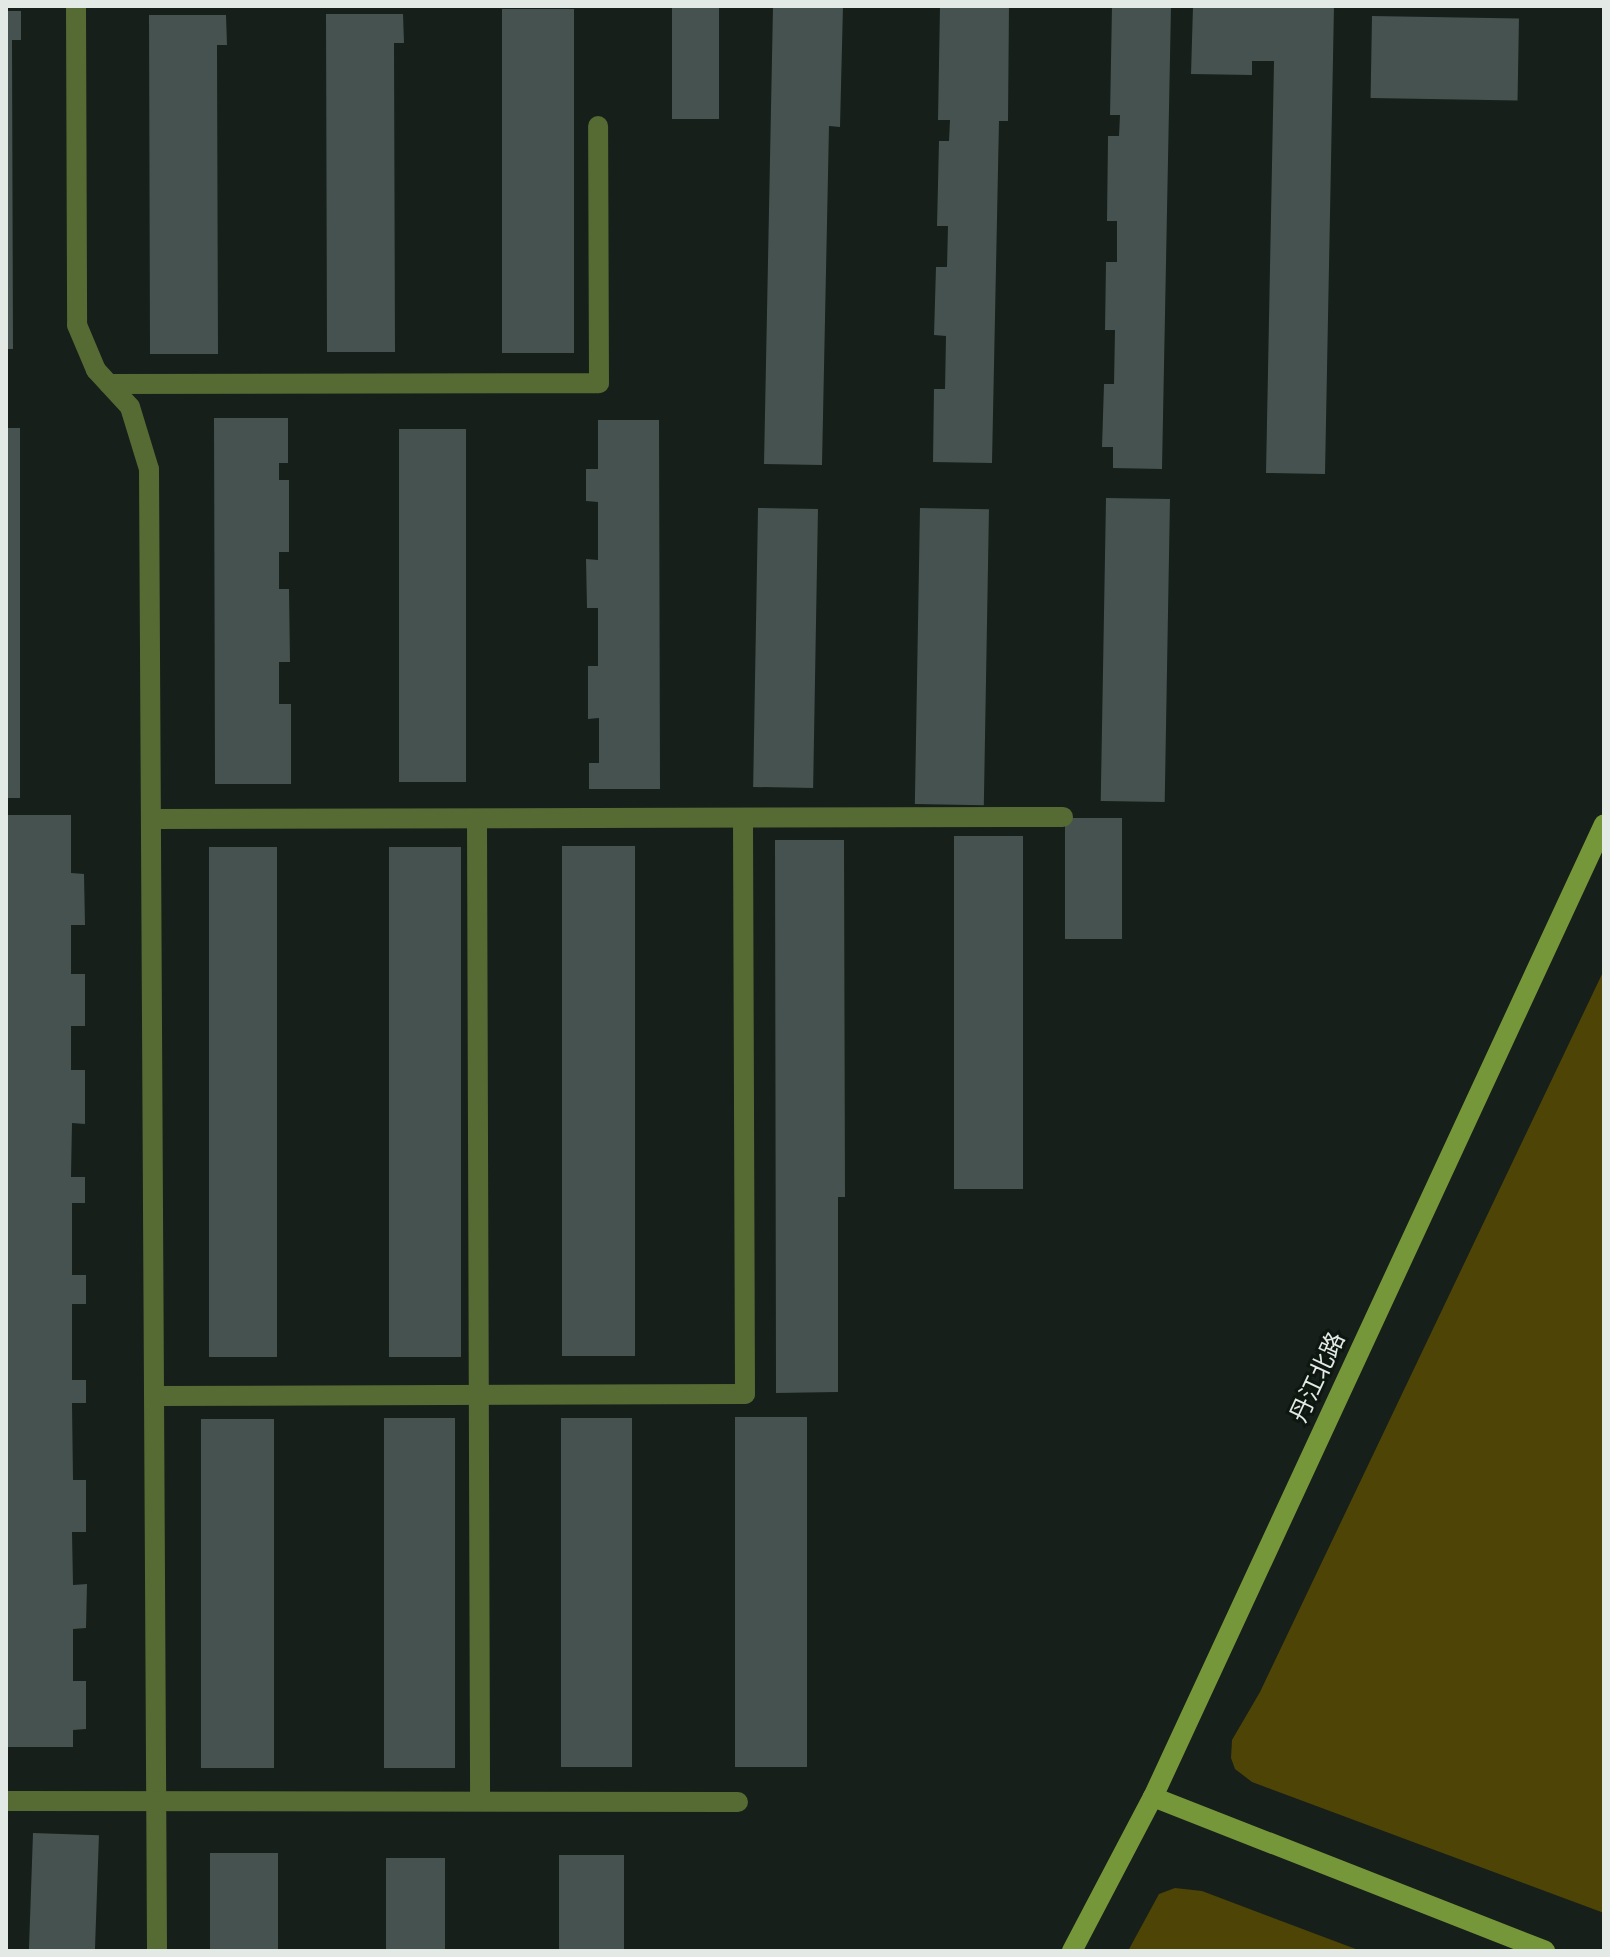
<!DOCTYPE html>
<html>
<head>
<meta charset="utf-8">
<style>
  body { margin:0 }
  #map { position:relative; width:1610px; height:1957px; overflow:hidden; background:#161f19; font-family:"Alegreya Sans","Noto Sans SC",sans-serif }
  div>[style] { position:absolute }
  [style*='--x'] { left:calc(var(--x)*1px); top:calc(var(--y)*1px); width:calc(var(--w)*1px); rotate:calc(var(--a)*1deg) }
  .green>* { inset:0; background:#4e4406 }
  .building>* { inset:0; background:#45524f; transform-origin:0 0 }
  .lane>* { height:20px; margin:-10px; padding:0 10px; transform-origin:10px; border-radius:10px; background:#556b33 }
  .secondary>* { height:20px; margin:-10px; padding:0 10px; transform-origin:10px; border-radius:10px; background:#769739 }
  span { translate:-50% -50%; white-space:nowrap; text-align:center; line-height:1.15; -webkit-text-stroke:6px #0e1610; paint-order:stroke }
  .street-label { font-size:24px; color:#e3e9e5 }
  .frame { position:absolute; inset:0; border:8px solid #e3e9e5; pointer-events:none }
</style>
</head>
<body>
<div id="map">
  <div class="green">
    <div style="clip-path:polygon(1604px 970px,1604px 1913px,1252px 1782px,1235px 1769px,1231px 1758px,1232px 1740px,1260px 1692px)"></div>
    <div style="clip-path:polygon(1175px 1888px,1202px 1891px,1361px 1951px,1128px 1951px,1159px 1894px)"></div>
  </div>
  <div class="building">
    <div style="left:672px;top:6px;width:47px;height:113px"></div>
    <div style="clip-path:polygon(773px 6px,843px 6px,840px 127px,829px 126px,822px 465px,764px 464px)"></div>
    <div style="clip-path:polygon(940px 6px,1009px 6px,1008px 121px,999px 121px,992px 463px,933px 462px,934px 389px,945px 389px,946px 336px,934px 335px,936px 267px,947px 267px,948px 226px,937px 226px,939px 141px,949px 141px,950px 120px,938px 120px)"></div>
    <div style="clip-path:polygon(1112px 6px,1171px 6px,1162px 469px,1113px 468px,1113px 447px,1102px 447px,1104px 384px,1114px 384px,1115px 330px,1105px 330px,1106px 262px,1117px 262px,1117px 221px,1107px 221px,1108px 136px,1119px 136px,1120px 115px,1110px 115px)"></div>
    <div style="clip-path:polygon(1193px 6px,1334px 6px,1325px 474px,1266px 473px,1274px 61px,1252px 61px,1252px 75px,1191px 74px)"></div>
    <div style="left:574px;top:9px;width:344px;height:72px;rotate:90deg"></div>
    <div style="clip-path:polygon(6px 11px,21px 11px,21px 40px,12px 40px,13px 349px,6px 349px)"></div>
    <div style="clip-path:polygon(326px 14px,403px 14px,404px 43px,394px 43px,395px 352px,327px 352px)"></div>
    <div style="clip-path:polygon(149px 15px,226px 15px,227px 45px,217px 45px,218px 354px,150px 354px)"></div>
    <div style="left:1372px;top:16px;width:147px;height:82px;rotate:1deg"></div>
    <div style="clip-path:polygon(214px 418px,288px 418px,288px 463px,279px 463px,279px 480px,289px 480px,289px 552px,279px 552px,279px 589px,289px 589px,290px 662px,279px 662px,279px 704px,291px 704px,291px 784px,215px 784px)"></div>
    <div style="clip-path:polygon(598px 420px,659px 420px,660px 789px,589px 789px,589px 763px,599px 763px,599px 718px,588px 719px,588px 666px,598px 666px,598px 608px,587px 608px,586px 559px,598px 560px,598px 502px,586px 501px,586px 469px,598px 469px)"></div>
    <div style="left:6px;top:428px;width:14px;height:370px"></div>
    <div style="left:399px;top:429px;width:67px;height:353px"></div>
    <div style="left:1106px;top:498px;width:64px;height:303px;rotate:1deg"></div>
    <div style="left:758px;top:508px;width:60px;height:279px;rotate:1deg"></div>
    <div style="left:920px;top:508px;width:69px;height:296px;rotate:1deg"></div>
    <div style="clip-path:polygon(6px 815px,71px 815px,71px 873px,84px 874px,85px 925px,71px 925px,71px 974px,85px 974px,85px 1026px,71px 1026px,71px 1070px,85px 1070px,85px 1124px,72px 1123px,71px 1177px,85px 1177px,85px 1203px,72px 1203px,72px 1275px,86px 1275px,86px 1304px,72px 1304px,72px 1380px,86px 1380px,86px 1403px,72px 1403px,73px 1480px,86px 1480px,86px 1532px,72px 1532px,73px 1585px,87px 1584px,86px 1628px,73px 1629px,73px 1681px,86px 1681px,86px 1729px,73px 1730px,73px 1747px,6px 1747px)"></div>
    <div style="left:1065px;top:818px;width:57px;height:121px"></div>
    <div style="left:1023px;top:836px;width:353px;height:69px;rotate:90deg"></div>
    <div style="clip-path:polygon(775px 840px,844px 840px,845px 1197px,838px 1197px,838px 1392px,776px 1393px)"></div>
    <div style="left:562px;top:846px;width:73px;height:510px"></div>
    <div style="left:277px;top:847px;width:510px;height:68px;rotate:90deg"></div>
    <div style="left:389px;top:847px;width:72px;height:510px"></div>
    <div style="left:735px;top:1417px;width:72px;height:350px"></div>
    <div style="left:384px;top:1418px;width:71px;height:350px"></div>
    <div style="left:561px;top:1418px;width:71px;height:349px"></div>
    <div style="left:201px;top:1419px;width:73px;height:349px"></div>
    <div style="left:33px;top:1833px;width:66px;height:118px;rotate:2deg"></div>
    <div style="left:210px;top:1853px;width:68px;height:98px"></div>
    <div style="left:559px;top:1855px;width:65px;height:96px"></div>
    <div style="left:386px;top:1858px;width:59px;height:93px"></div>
  </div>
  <div class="lane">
    <div style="--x:76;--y:6;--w:319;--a:89.8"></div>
    <div style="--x:77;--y:325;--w:49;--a:67.1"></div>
    <div style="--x:96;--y:370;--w:50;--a:47.4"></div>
    <div style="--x:130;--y:407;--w:65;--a:73"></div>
    <div style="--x:149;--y:469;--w:1482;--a:89.69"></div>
    <div style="--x:109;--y:384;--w:490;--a:-0.1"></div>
    <div style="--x:599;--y:383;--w:257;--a:-90.2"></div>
    <div style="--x:152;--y:819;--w:911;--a:-0.13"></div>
    <div style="--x:477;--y:819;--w:982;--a:89.82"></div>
    <div style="--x:155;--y:1396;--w:590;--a:-0.19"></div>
    <div style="--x:745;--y:1394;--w:576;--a:-90.2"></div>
    <div style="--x:6;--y:1801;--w:732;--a:0.08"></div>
  </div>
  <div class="secondary">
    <div style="--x:1153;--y:1797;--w:421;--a:21.4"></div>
    <div style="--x:1072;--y:1951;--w:174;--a:-62.3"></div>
    <div style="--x:1153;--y:1797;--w:1072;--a:-65.13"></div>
  </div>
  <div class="street-label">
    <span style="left:1319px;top:1378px;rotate:-65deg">丹江北路</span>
  </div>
  <div class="frame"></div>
</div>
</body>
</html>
